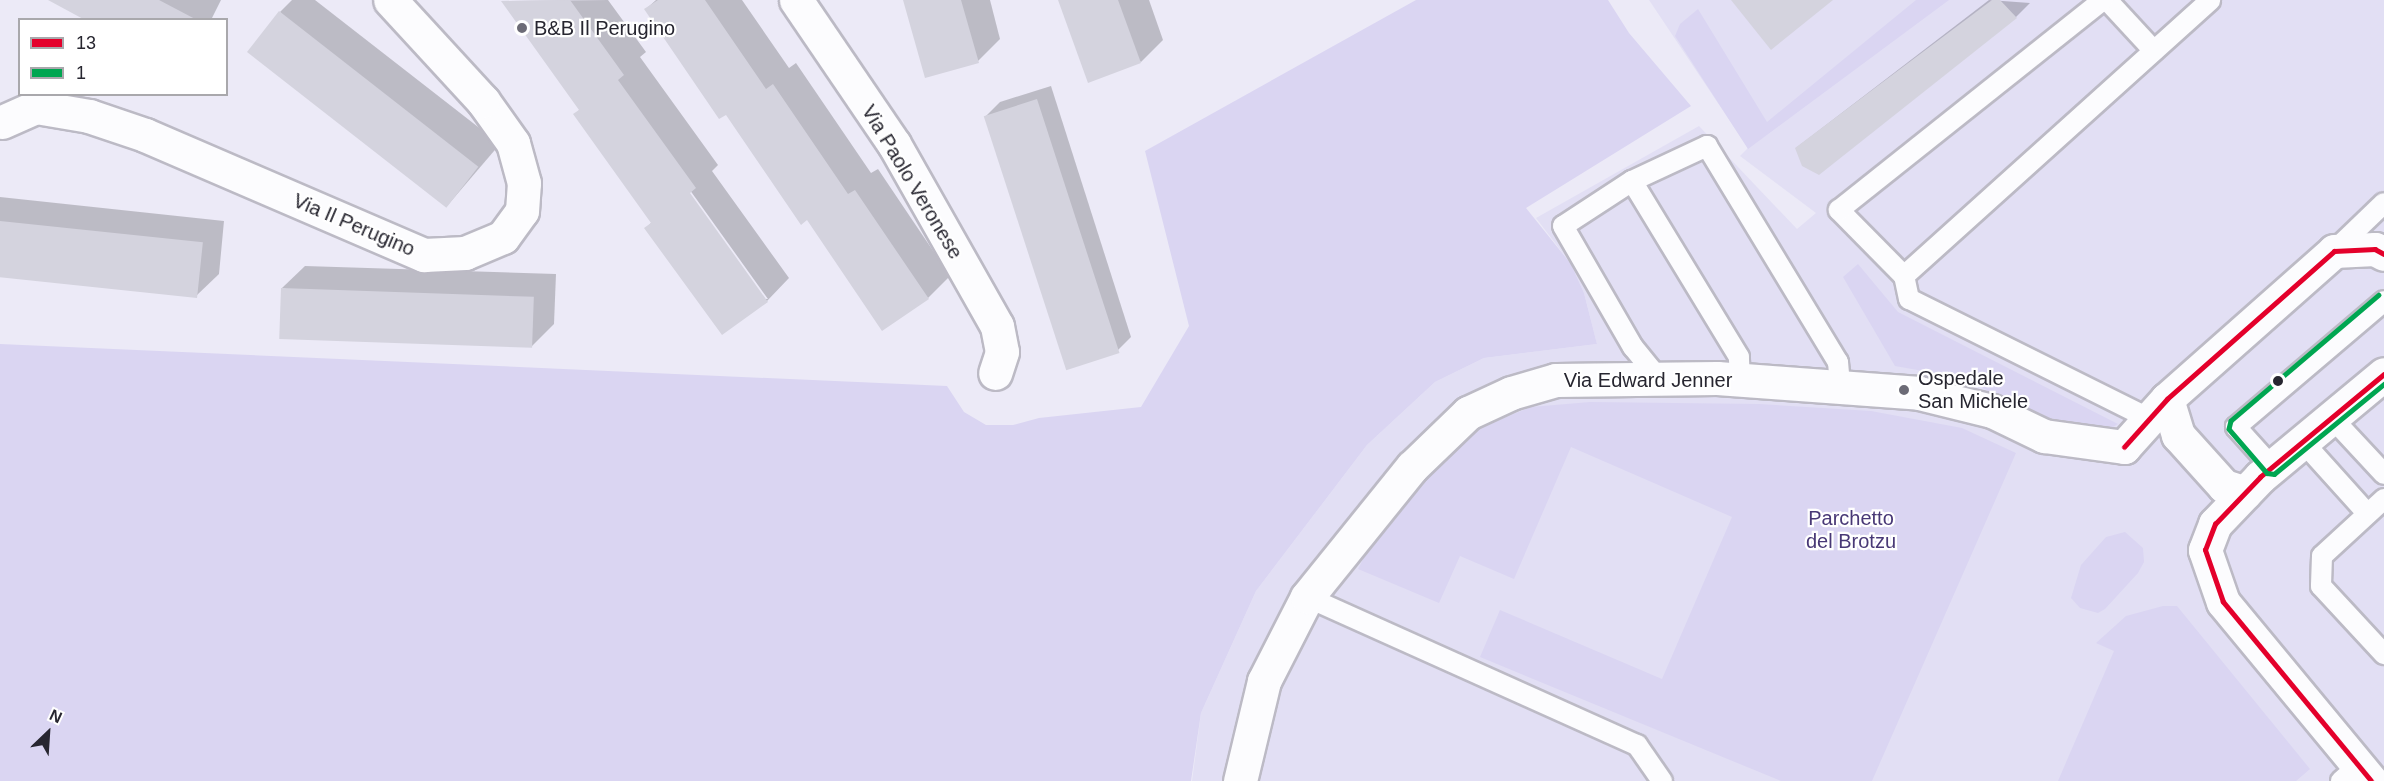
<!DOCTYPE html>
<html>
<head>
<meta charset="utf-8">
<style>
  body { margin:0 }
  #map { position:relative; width:2384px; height:781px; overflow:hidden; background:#eceaf7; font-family:Helvetica,sans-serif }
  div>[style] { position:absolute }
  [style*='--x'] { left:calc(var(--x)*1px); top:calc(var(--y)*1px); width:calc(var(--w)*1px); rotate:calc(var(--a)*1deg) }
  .built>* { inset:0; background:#e2dff4 }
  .green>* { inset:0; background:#dad5f2 }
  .shadow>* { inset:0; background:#0003 }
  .building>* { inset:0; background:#d4d3de; transform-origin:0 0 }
  .roads { filter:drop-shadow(2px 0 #bcbac5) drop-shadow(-2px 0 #bcbac5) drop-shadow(0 2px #bcbac5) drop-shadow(0 -2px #bcbac5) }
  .lane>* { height:20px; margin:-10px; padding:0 10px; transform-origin:10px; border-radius:10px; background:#fcfcfe }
  .street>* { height:33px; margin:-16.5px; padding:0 16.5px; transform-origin:16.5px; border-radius:16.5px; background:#fcfcfe }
  .bus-1>* { height:4.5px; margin:-2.25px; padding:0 2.25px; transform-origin:2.25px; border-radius:2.25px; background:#e4002b }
  .bus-2>* { height:4.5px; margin:-2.25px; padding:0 2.25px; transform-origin:2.25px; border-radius:2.25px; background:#00a651 }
  .dots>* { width:16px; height:16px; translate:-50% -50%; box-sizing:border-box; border:3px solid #fff; border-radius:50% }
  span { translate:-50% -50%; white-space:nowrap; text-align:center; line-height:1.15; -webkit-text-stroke:4.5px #fff; paint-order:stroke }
  .poi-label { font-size:20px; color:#272630 }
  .left { translate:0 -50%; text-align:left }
  .street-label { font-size:20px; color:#272630 }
  .park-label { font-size:20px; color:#483876 }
  .legend { position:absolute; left:18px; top:18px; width:210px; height:78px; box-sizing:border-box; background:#fff; border:2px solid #a9a8ac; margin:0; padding:8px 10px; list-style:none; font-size:18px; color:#272630 }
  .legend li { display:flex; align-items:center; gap:12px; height:30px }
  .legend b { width:30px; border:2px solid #a9a8ac }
  .north { position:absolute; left:18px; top:703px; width:60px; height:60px; -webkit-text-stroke:4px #fff; paint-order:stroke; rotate:25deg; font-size:16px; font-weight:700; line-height:24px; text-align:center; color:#272630 }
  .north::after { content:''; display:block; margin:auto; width:21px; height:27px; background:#272630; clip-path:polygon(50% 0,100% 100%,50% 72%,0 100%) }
</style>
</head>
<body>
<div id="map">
  <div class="built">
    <div style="clip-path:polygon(1649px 0,2384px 0,2384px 781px,1192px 781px,1201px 713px,1256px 591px,1367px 445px,1435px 382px,1484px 358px,1597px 344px,1584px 293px,1571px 264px,1536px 218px,1699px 126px,1797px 229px,1816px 213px,1740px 156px,1748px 148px)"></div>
  </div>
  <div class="green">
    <div style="clip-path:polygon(1416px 0,1608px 0,1629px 33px,1691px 106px,1526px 208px,1571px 264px,1584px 293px,1597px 344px,1484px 358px,1435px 382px,1367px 445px,1256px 591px,1201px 713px,1191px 781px,0 781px,0 344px,947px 386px,964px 412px,986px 425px,1013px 425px,1039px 418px,1141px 407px,1189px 326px,1145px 151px)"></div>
    <div style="clip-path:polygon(1916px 0,1949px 0,1748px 149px,1675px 36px,1680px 24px,1698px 9px,1767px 122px)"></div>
    <div style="clip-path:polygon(1858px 264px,1898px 312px,2118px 424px,2099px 435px,2077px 434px,1962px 378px,1895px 366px,1843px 277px)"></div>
    <div style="clip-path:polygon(1590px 402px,1759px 404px,1871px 411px,1962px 428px,2016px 453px,1872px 781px,1781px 781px,1480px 657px,1500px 610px,1662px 679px,1732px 517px,1571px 447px,1514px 579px,1460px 556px,1439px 603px,1358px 569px,1370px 546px,1429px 472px,1479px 428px,1531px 407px)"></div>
    <div style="clip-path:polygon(2125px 532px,2143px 548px,2144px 562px,2138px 573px,2105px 609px,2098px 613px,2080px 608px,2071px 598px,2081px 565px,2106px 537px)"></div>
    <div style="clip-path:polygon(2163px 606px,2177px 606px,2310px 769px,2296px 781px,2058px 781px,2114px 651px,2096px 643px,2126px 616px)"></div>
  </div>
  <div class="shadow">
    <div style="clip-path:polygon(51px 0,221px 0,211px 20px,88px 20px)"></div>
    <div style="clip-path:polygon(292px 0,315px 0,500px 144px,447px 206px,280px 12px)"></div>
    <div style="clip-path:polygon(evenodd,608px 0,646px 52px,640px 57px,718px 165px,712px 171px,789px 278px,767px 301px,722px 333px,646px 228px,652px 222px,575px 115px,580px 109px,503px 1px,608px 0,687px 186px,768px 299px,764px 299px,684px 188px,687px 186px)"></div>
    <div style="clip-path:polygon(656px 0,742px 0,789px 68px,796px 63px,871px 173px,878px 169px,950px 276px,928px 298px,807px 218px,646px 9px)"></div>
    <div style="clip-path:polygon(904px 0,990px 0,1000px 39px,978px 61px)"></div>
    <div style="clip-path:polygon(1060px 0,1149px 0,1163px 40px,1141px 62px)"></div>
    <div style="clip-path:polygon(1989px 0,2030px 3px,2016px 17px,1796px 148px)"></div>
    <div style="clip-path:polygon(1051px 86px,1131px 337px,1117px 351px,986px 116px,1000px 102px)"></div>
    <div style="clip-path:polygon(0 197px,224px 221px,219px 274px,196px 296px,0 275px)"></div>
    <div style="clip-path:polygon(305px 266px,556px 274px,554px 324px,532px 346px,282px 288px)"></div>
  </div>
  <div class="building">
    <div style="clip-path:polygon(48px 0,159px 0,197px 20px,85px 20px)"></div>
    <div style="clip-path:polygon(570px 0,624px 75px,618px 80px,696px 188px,690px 193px,768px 302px,722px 335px,644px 228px,651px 223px,573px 114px,579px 110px,501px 1px)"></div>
    <div style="clip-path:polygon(658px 0,705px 0,766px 89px,773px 84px,848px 194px,855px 190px,929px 299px,882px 331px,807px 220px,801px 225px,726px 115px,719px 119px,644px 9px)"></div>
    <div style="clip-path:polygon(903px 0,961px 0,979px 63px,925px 78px)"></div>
    <div style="clip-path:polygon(1058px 0,1118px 0,1141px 63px,1088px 83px)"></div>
    <div style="clip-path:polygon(1731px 0,1833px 0,1771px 50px)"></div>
    <div style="clip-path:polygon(1992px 0,2000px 0,2017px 18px,1819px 175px,1802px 166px,1795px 148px)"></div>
    <div style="left:279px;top:11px;width:253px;height:52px;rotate:38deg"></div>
    <div style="left:1037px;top:99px;width:267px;height:56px;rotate:72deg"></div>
    <div style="left:0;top:221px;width:204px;height:56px;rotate:6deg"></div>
    <div style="left:281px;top:288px;width:253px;height:51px;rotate:2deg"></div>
  </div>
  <div class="roads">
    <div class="lane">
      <div style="--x:2107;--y:0;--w:69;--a:47.3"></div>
      <div style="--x:1632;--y:181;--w:82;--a:146.9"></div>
      <div style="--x:1563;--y:226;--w:140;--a:60"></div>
      <div style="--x:1633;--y:347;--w:41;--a:50.9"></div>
      <div style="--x:2334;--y:251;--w:69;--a:-43.8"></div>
      <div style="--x:1904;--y:276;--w:93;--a:-134.6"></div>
      <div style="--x:1839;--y:210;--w:337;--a:-38.5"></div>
      <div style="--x:1740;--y:379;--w:22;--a:-93"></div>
      <div style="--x:1739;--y:357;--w:206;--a:-121.3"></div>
      <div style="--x:1632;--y:181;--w:83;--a:-25"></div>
      <div style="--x:1707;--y:146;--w:253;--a:58.8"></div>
      <div style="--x:1838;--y:362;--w:25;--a:85"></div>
      <div style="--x:2148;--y:418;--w:267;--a:-153.5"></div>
      <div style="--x:1909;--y:299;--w:24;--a:-102"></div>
      <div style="--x:1904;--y:276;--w:412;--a:-42"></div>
      <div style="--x:2332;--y:418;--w:76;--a:47.1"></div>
      <div style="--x:2303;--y:442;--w:96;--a:48"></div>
      <div style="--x:2272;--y:467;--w:54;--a:-132"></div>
      <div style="--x:2236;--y:427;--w:194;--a:-40.4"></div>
      <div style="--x:2384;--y:499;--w:84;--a:137.4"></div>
      <div style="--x:2322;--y:556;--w:30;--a:92"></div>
      <div style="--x:2321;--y:586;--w:93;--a:47.2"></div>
      <div style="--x:1307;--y:597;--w:362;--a:24.2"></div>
      <div style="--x:1637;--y:745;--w:44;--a:55.2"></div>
      <div style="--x:2341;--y:781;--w:21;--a:-41"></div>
    </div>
    <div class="street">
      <div style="--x:796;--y:0;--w:174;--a:55.8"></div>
      <div style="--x:894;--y:144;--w:209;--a:60.5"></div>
      <div style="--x:997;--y:326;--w:26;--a:79"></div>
      <div style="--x:1002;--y:352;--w:22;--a:108"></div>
      <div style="--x:2;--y:122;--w:37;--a:-24"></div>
      <div style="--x:36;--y:107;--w:54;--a:9.6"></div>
      <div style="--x:89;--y:116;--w:59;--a:18.7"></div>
      <div style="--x:145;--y:135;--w:304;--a:23.3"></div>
      <div style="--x:424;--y:255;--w:41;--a:-2.8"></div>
      <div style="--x:465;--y:253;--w:41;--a:-22.8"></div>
      <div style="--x:503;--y:237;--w:32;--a:-54"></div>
      <div style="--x:522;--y:211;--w:28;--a:-86"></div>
      <div style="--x:524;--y:183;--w:41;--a:-105.4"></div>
      <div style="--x:513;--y:143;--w:52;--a:-125.5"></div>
      <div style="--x:483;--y:101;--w:137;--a:-132.6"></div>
      <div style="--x:2167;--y:399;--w:38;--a:73"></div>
      <div style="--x:2178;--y:435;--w:69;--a:48"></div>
      <div style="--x:2224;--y:486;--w:22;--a:18"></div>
      <div style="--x:1240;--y:781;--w:103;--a:-76.5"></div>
      <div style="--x:1264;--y:681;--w:94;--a:-62.9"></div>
      <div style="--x:1307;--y:597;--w:167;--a:-51.1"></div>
      <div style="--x:1412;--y:467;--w:78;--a:-44"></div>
      <div style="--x:1468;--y:413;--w:47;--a:-24.9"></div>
      <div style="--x:1511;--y:393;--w:47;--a:-16.1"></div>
      <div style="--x:1556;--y:380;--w:161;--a:-0.7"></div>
      <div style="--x:1717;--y:378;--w:203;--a:4.2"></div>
      <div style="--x:1919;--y:393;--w:75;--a:13.9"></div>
      <div style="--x:1992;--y:411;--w:58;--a:25.7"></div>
      <div style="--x:2044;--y:436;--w:81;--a:7.8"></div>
      <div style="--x:2124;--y:447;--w:64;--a:-48.1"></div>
      <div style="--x:2167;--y:399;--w:223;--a:-41.5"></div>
      <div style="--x:2334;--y:251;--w:41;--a:-2.8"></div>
      <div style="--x:2375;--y:249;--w:10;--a:29"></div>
      <div style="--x:2371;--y:781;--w:232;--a:-129.6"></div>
      <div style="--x:2223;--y:602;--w:55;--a:-109.1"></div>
      <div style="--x:2205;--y:550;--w:28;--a:-69"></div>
      <div style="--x:2215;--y:524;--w:65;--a:-46.2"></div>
      <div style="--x:2260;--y:477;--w:161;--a:-39.7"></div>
    </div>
  </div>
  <div class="bus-1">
    <div style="--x:2124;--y:447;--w:64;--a:-48.1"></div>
    <div style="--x:2167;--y:399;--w:223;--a:-41.5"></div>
    <div style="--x:2334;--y:251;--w:41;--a:-2.8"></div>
    <div style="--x:2375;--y:249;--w:10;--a:29"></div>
    <div style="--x:2371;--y:781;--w:232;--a:-129.6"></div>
    <div style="--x:2223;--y:602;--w:55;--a:-109.1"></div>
    <div style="--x:2205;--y:550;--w:28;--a:-69"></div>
    <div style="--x:2215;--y:524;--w:65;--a:-46.2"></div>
    <div style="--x:2260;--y:477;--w:161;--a:-39.7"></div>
  </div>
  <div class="bus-2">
    <div style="--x:2379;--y:295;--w:194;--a:139.6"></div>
    <div style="--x:2231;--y:421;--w:8;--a:104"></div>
    <div style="--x:2229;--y:429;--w:58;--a:49.2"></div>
    <div style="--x:2267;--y:473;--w:7;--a:8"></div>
    <div style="--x:2274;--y:474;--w:142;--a:-39.3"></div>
  </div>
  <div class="dots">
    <div style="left:522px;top:28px;background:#6c6b76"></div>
    <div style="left:2278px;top:381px;background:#272630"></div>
    <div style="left:1904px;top:390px;background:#6c6b76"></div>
  </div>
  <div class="poi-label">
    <span class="left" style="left:534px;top:28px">B&amp;B Il Perugino</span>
    <span class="left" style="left:1918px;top:390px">Ospedale<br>San Michele</span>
  </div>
  <div class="street-label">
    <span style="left:912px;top:182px;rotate:59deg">Via Paolo Veronese</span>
    <span style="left:354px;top:225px;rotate:23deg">Via Il Perugino</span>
    <span style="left:1648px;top:380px">Via Edward Jenner</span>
  </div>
  <div class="park-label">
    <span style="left:1851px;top:530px">Parchetto<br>del Brotzu</span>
  </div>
  <ul class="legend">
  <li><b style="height:8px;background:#e4002b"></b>13</li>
  <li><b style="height:8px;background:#00a651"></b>1</li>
  </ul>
  <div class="north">N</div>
</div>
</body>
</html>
